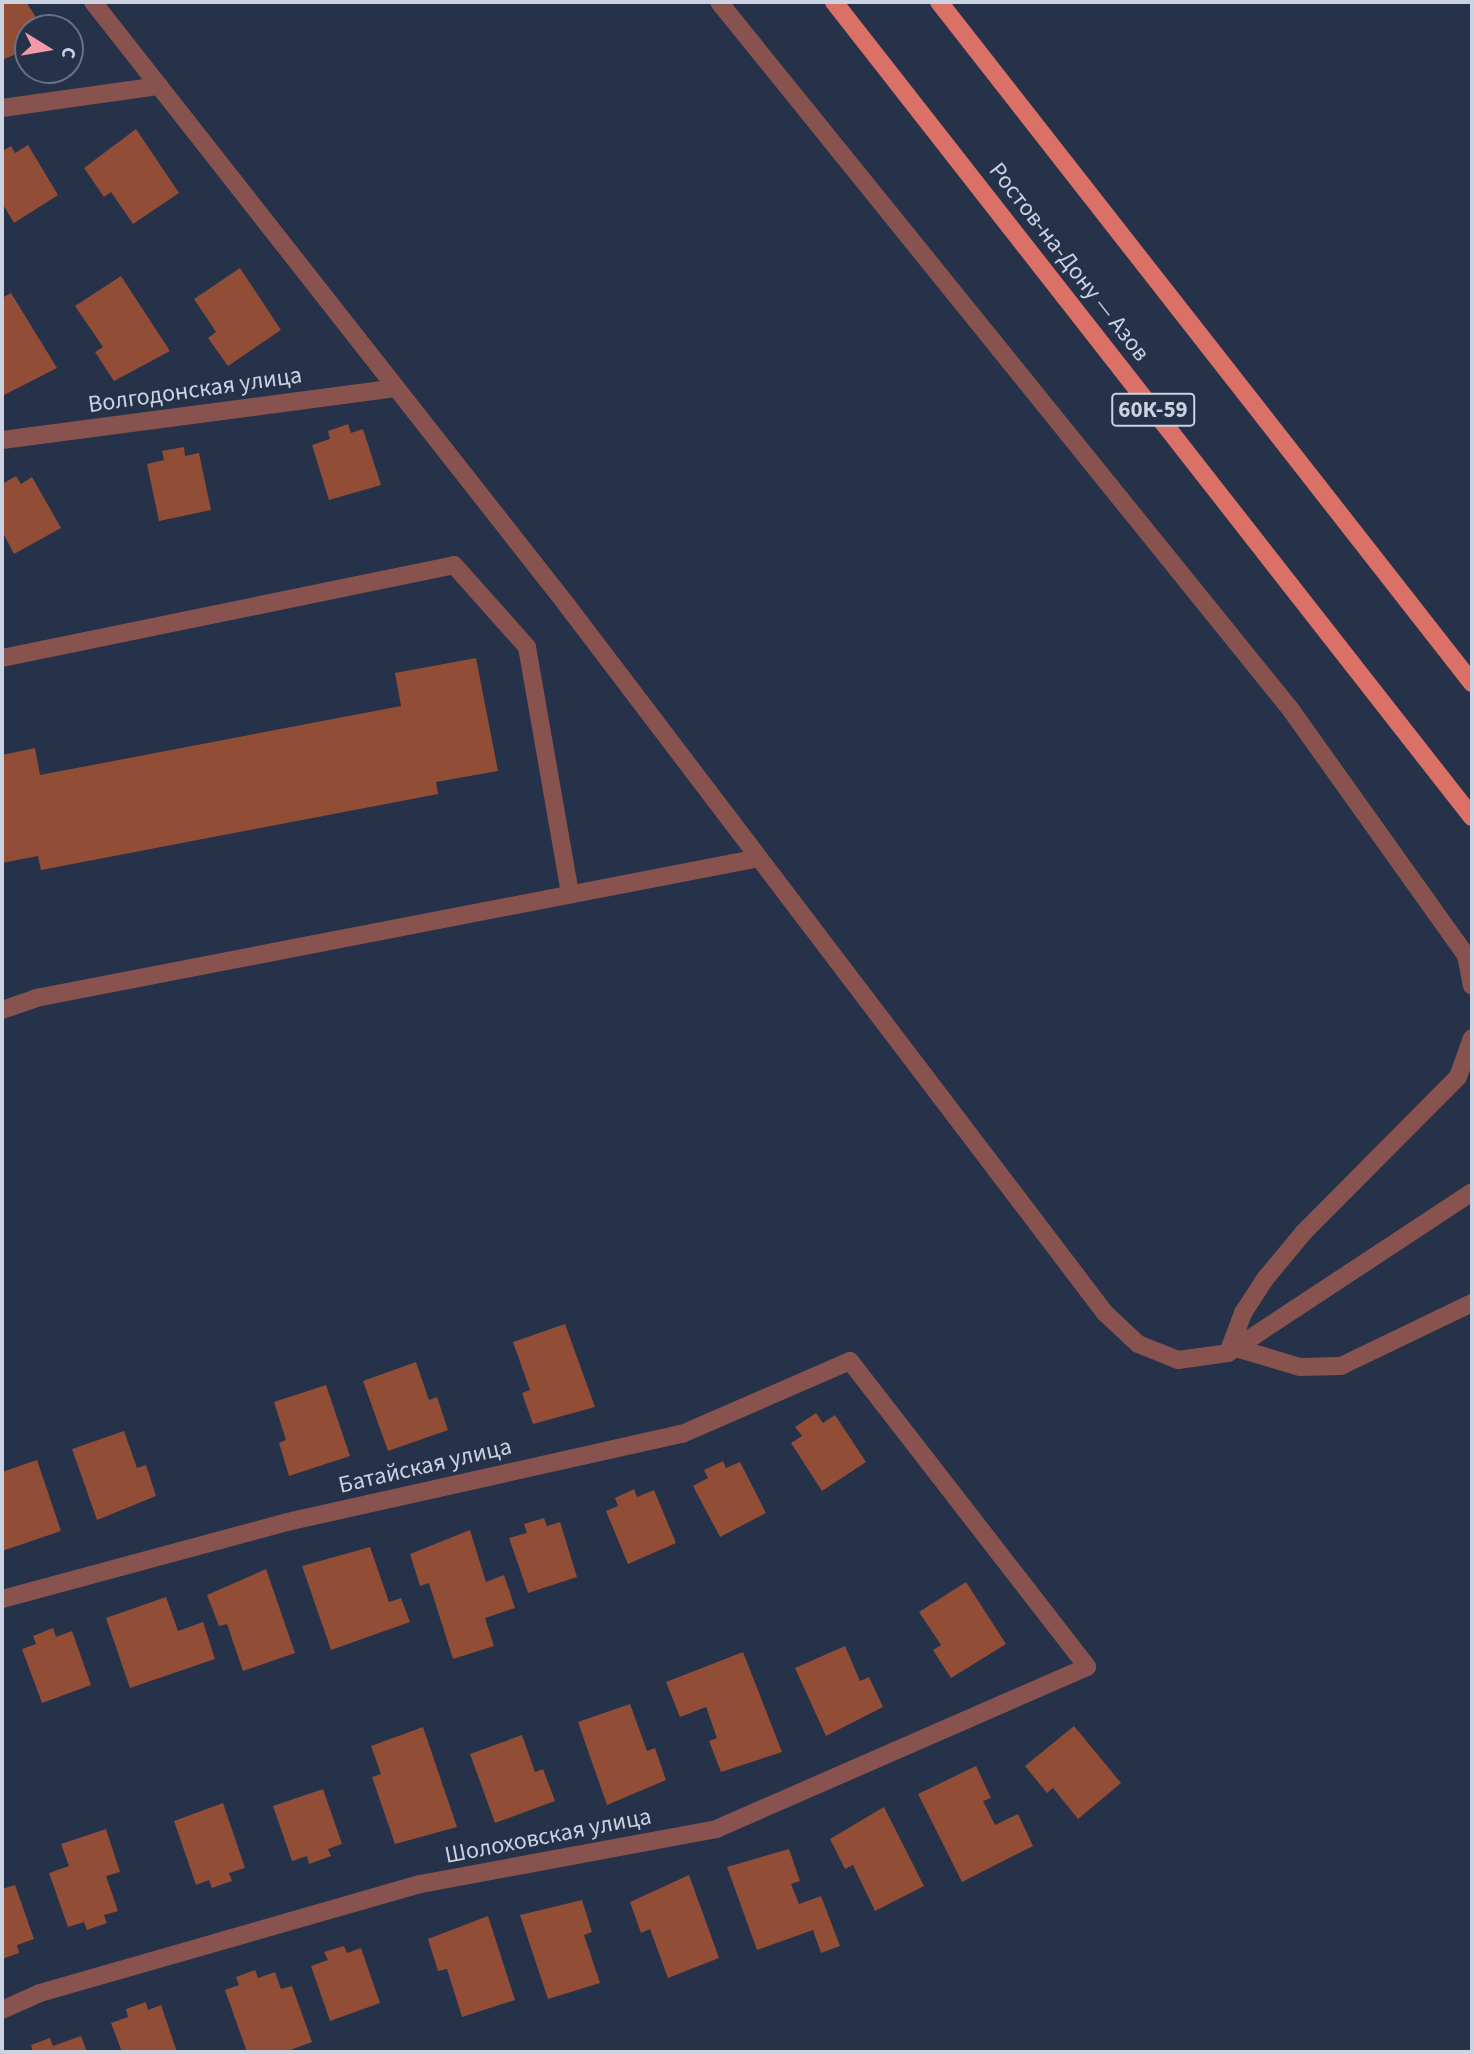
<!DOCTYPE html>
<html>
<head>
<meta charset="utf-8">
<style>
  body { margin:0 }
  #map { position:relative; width:1474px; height:2054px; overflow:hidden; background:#263249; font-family:"Source Sans 3",sans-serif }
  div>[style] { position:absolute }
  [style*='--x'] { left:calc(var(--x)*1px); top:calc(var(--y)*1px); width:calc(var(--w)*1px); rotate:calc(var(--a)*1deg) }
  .building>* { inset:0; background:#914d35 }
  .lane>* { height:18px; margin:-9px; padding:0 9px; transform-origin:9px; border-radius:9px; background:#88534e }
  .street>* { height:18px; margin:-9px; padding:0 9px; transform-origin:9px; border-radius:9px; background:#88534e }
  .primary>* { height:18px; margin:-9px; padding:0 9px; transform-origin:9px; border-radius:9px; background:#da7066 }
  span { translate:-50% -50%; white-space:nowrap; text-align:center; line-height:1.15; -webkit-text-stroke:5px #263249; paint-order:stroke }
  .shield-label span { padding:2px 5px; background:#263249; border:2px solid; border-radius:5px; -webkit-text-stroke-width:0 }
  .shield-label { font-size:23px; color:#cbd3e2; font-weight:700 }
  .street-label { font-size:24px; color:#cbd3e2 }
  .frame { position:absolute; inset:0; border:4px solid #cbd3e2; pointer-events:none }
  .north { position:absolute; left:14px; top:14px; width:70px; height:70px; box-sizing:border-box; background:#263249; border:2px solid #687286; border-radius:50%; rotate:101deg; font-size:19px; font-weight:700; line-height:28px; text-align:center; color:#cbd3e2 }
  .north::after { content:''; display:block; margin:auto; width:24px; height:32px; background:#f39aa8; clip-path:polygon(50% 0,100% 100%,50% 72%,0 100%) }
</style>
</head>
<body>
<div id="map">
  <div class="building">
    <div style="clip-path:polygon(2px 2px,26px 2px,43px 28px,28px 28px,28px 49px,2px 60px)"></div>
    <div style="clip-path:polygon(136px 129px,179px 193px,133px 224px,111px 192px,104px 197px,84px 168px)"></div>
    <div style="clip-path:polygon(28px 145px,58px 195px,14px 223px,2px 203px,2px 151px,11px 146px,15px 153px)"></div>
    <div style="clip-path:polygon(240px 268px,281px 330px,228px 366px,208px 338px,216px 332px,194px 299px)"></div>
    <div style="clip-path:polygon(121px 276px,170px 351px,114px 381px,95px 352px,103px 347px,75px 306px)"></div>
    <div style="clip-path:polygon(11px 293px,57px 368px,2px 396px,2px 298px)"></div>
    <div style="clip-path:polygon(348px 424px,351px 433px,363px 429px,381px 485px,329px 500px,312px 445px,330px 439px,328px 431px)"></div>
    <div style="clip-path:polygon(184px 447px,185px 456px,199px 453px,211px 510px,159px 521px,147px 464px,164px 460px,162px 451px)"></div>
    <div style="clip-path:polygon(16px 476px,21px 484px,32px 477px,61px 528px,14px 554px,2px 531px,2px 484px)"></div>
    <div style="clip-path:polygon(476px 658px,498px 771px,436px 782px,438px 794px,41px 870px,38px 856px,2px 863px,2px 755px,35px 748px,40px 775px,401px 706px,395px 673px)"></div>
    <div style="clip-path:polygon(565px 1324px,595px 1407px,533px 1424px,522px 1393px,530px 1390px,513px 1342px)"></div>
    <div style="clip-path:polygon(416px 1362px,429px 1400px,437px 1397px,448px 1430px,388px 1451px,363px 1381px)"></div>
    <div style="clip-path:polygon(326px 1385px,350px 1456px,289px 1476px,279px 1443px,286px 1440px,274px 1402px)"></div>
    <div style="clip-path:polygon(816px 1413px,823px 1423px,835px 1415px,866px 1462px,822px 1491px,791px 1443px,802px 1436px,795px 1427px)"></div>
    <div style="clip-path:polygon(124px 1431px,137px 1468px,146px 1465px,156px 1496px,97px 1520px,72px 1449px)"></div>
    <div style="clip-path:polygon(37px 1460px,61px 1531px,2px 1551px,2px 1472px)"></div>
    <div style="clip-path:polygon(723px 1461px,726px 1468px,740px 1462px,766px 1513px,720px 1537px,693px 1486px,708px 1478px,704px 1470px)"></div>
    <div style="clip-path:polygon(634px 1489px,637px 1497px,654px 1490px,676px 1543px,628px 1564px,606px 1511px,618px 1506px,615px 1498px)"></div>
    <div style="clip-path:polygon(544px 1518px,547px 1526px,560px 1522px,577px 1577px,528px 1593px,509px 1538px,527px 1533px,524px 1524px)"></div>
    <div style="clip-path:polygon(470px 1530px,486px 1582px,504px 1575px,515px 1608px,485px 1618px,494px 1646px,453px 1659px,429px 1583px,420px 1586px,410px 1554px)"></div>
    <div style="clip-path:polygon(370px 1547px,389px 1602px,401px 1598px,410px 1622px,331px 1650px,302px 1566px)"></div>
    <div style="clip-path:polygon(266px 1569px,295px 1653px,243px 1671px,227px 1624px,219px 1626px,207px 1595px)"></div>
    <div style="clip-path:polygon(966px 1582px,1006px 1644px,951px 1678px,933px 1650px,941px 1645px,919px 1612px)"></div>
    <div style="clip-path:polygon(166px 1597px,178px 1631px,203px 1622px,215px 1659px,130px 1688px,106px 1618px)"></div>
    <div style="clip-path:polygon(53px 1628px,56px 1637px,72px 1631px,91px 1685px,42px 1703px,22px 1649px,36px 1644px,33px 1636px)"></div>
    <div style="clip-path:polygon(845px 1646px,860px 1681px,869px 1677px,883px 1707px,826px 1736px,795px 1668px)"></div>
    <div style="clip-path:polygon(743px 1652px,782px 1752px,721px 1772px,709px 1741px,717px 1738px,706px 1707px,680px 1717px,666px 1682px)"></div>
    <div style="clip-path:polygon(630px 1704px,647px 1751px,655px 1748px,666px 1780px,607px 1805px,578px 1722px)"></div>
    <div style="clip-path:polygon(1074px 1726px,1121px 1783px,1078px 1819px,1053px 1788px,1047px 1793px,1025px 1766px)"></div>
    <div style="clip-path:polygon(423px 1727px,457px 1827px,395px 1844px,372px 1777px,381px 1774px,371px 1746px)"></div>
    <div style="clip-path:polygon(522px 1735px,535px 1772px,543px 1769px,555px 1801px,495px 1823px,470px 1754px)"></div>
    <div style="clip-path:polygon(976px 1766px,991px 1798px,983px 1801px,995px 1825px,1018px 1814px,1033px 1846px,962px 1882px,918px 1794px)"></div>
    <div style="clip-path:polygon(323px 1789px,342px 1844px,328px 1849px,331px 1856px,309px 1864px,307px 1856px,292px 1861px,273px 1806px)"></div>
    <div style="clip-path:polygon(223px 1803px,245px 1868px,229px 1873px,232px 1881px,212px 1888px,209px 1880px,196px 1885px,174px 1821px)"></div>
    <div style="clip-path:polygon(884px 1807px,924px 1886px,875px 1911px,853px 1865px,845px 1869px,830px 1839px)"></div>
    <div style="clip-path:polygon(106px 1829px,120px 1872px,106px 1876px,118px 1911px,104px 1915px,107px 1923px,87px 1930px,84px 1922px,68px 1927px,49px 1873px,69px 1866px,61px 1844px)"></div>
    <div style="clip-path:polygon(789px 1849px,800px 1881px,791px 1884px,799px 1904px,821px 1896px,840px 1946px,821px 1953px,813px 1930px,757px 1950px,727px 1867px)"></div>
    <div style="clip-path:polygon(689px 1875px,719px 1958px,668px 1978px,650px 1929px,641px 1933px,630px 1902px)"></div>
    <div style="clip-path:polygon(15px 1885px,34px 1939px,17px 1945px,19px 1953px,2px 1959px,2px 1889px)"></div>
    <div style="clip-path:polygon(582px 1900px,592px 1932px,584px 1935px,600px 1983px,548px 1999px,520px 1915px)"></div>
    <div style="clip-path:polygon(488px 1916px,515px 2000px,462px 2017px,447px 1969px,438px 1971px,428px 1939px)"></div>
    <div style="clip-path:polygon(344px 1946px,347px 1953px,361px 1948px,380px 2003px,330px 2021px,311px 1966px,328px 1960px,324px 1952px)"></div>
    <div style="clip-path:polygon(255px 1970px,258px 1978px,275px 1972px,281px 1989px,292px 1986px,312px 2042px,285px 2052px,247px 2052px,225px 1990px,239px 1985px,236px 1977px)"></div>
    <div style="clip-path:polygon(146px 2002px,148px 2010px,161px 2005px,177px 2052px,122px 2052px,111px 2023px,128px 2017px,126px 2009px)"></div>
    <div style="clip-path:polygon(81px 2036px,87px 2052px,33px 2052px,31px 2045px,50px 2038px,53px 2046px)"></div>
  </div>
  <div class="lane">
    <div style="--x:719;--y:2;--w:910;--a:51.06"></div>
    <div style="--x:1291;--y:710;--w:301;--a:54.5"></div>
    <div style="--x:1466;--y:955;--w:31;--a:79"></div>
    <div style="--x:2;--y:658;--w:461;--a:-11.6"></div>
    <div style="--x:454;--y:565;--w:110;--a:48.3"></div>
    <div style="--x:527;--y:647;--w:251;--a:80.1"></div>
    <div style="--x:1228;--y:1353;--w:43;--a:-69.4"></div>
    <div style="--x:1243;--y:1313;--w:40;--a:-57.1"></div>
    <div style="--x:1265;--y:1279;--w:61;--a:-50.3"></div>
    <div style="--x:1304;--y:1232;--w:218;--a:-45.2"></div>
    <div style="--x:1458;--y:1077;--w:41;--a:-70.3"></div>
  </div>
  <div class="street">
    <div style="--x:93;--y:2;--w:766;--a:51.84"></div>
    <div style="--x:566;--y:604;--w:891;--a:52.76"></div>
    <div style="--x:1105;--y:1313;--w:45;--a:43.2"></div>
    <div style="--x:1138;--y:1344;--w:43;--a:21.8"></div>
    <div style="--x:1178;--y:1360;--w:50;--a:-8"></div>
    <div style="--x:1228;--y:1353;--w:292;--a:-33.4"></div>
    <div style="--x:2;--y:108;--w:159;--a:-8"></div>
    <div style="--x:2;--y:440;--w:397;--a:-7.5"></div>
    <div style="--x:2;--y:1010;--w:36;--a:-19"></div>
    <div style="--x:36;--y:998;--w:736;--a:-10.96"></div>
    <div style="--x:1236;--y:1348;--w:67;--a:16.5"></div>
    <div style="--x:1300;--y:1367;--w:41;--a:-1.4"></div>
    <div style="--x:1341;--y:1366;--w:145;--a:-25.7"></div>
    <div style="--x:2;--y:1599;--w:295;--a:-15.1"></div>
    <div style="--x:287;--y:1522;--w:405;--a:-12.6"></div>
    <div style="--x:682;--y:1434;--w:183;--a:-23.5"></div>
    <div style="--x:850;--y:1361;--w:387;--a:52.2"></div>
    <div style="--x:1087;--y:1667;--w:404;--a:156.4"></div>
    <div style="--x:717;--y:1829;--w:302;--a:169.5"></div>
    <div style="--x:420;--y:1884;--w:395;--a:164"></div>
    <div style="--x:40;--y:1993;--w:42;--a:155.9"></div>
  </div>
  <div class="primary">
    <div style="--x:834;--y:2;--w:1035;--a:51.95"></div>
    <div style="--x:939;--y:2;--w:865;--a:51.95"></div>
  </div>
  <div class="shield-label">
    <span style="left:1153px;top:410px">60К-59</span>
  </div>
  <div class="street-label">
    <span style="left:1069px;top:262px;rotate:52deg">Ростов-на-Дону — Азов</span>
    <span style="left:195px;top:390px;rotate:-8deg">Волгодонская улица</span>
    <span style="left:425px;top:1466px;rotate:-13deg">Батайская улица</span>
    <span style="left:548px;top:1836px;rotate:-11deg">Шолоховская улица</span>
  </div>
  <div class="frame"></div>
  <div class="north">С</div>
</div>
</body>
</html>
